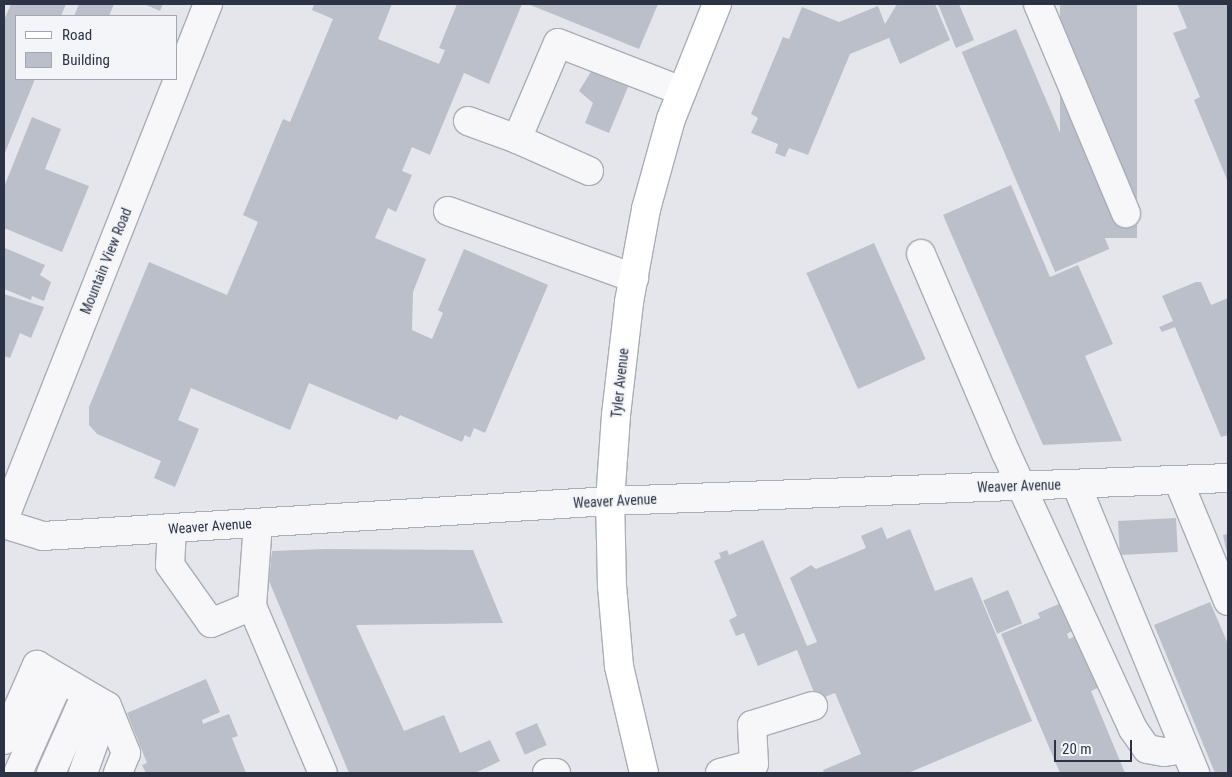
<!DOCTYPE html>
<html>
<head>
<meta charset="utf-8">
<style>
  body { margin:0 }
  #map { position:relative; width:1232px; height:777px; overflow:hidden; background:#e4e6ec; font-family:"Roboto Condensed",sans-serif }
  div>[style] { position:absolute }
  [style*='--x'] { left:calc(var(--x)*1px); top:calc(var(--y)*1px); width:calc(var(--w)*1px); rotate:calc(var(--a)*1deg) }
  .building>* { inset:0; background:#bbbfc9; transform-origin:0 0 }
  .roads { filter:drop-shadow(1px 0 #a9adb6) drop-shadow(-1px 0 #a9adb6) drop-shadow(0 1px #a9adb6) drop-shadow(0 -1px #a9adb6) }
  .minor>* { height:28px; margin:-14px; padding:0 14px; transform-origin:14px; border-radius:14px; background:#f7f7fa }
  .major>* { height:28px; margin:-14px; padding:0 14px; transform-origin:14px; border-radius:14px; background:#fff }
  span { translate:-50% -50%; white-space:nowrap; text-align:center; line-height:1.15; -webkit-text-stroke:4px #f4f5f9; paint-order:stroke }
  .street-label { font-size:14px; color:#2b3344 }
  .frame { position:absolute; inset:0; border:5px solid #2b3344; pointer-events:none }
  .legend { position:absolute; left:15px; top:15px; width:162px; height:65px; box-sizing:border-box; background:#f4f5f9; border:1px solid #a4a7b1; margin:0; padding:6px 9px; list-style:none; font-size:15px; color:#2b3344 }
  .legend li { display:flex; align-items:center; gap:10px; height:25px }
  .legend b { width:25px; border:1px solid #a4a7b1 }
  .scale { position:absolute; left:1054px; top:740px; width:78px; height:22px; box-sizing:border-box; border:2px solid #2b3344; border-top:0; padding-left:6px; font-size:15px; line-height:18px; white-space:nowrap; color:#2b3344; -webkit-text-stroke:4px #f4f5f9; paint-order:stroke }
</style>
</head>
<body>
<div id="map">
  <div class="building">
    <div style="clip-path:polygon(11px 4px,66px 4px,61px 16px,16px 16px,16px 79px,35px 79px,4px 155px,4px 20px)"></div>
    <div style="clip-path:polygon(79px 4px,114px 4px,109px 16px,74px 16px)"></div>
    <div style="clip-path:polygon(144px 4px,163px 4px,160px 11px)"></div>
    <div style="clip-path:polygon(314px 4px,392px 4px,378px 39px,439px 64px,445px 50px,439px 48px,457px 4px,522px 4px,489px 84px,464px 73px,430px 155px,412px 147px,402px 171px,412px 175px,396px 212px,388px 208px,375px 238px,426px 259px,413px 292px,412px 330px,432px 339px,443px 313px,438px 310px,464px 249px,548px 285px,485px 433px,474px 428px,470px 438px,465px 435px,462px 442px,400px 415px,397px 420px,309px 383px,290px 430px,191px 388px,178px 420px,199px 429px,175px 487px,154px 478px,161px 461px,97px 434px,89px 425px,89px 407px,149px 262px,227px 295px,258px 222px,243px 215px,283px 119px,290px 122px,333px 19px,312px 10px)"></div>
    <div style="clip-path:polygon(528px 4px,658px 4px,639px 49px)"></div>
    <div style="clip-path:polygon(897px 4px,935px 4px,950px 40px,900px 64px,889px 38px,850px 54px,808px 155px,789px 148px,785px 157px,775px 153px,778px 144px,751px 133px,758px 118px,751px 114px,783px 37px,789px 39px,802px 7px,839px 22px,878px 6px,885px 24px)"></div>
    <div style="clip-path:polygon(938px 4px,959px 4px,974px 40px,956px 48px)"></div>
    <div style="left:1060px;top:4px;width:77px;height:234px"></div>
    <div style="clip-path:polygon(1177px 4px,1228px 4px,1228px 182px,1194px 100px,1200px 97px,1173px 33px,1187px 28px)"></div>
    <div style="left:1016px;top:29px;width:239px;height:59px;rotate:67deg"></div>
    <div style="clip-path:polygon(592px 70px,630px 82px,609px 133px,585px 123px,593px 103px,579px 91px)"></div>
    <div style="clip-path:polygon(32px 117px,61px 129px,45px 169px,89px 186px,62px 252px,4px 228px,4px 187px)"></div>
    <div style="clip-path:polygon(1011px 185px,1050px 277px,1078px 265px,1113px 344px,1085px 356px,1122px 441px,1043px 445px,943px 215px)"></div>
    <div style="left:874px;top:243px;width:127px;height:74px;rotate:66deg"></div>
    <div style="clip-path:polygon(5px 248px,45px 265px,40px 275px,51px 282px,44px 301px,32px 296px,31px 300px,4px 289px)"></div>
    <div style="clip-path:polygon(1196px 282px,1201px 282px,1211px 305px,1228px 298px,1228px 435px,1221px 437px,1175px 327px,1162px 332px,1159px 327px,1173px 321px,1162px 296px)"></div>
    <div style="clip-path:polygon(4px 294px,44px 307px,31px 338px,20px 333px,10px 358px,4px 356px)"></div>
    <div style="left:1176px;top:518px;width:34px;height:58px;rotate:87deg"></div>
    <div style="clip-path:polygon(882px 527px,887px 539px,910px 529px,935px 591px,972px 577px,1032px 721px,908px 773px,824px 773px,823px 770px,861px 754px,835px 693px,817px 700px,797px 650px,758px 666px,744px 633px,736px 636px,729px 620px,737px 616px,714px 561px,721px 558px,719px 553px,727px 550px,729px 555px,763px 540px,807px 646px,817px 642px,790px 578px,811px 565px,816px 569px,866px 548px,861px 536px)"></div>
    <div style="clip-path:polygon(1228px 534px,1228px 558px,1223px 535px)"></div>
    <div style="clip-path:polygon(326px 549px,473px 550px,503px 623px,356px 625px,404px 731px,444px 715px,460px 753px,490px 740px,500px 761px,475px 773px,349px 773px,269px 581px,272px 551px)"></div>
    <div style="left:1008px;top:590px;width:36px;height:27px;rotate:67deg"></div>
    <div style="clip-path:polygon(1210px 602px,1228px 644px,1228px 773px,1215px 773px,1154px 625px)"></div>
    <div style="clip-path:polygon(1061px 603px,1072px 631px,1067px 634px,1069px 639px,1080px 634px,1102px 686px,1091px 691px,1125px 773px,1060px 773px,1001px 634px,1040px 618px,1038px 613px)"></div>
    <div style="clip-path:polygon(206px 679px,220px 712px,202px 720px,203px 724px,229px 714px,238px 736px,232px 738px,246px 773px,146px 773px,142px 765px,147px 763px,127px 713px)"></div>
    <div style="left:537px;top:723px;width:24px;height:24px;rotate:66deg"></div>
  </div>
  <div class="roads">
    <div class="minor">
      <div style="--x:1038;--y:4;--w:227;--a:67.2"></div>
      <div style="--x:468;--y:121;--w:52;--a:20.2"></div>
      <div style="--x:589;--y:171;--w:79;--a:-156"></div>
      <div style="--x:517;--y:139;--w:104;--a:-66.9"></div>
      <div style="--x:558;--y:43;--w:133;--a:21.2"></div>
      <div style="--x:448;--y:211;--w:198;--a:19.8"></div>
      <div style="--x:921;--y:254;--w:216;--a:66.9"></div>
      <div style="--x:1006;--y:453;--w:304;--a:65.3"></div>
      <div style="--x:1133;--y:729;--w:24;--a:55"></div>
      <div style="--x:1147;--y:749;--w:17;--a:10"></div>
      <div style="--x:1164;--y:752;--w:21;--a:-8"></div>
      <div style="--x:1178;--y:480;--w:131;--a:67.5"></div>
      <div style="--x:1076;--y:484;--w:313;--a:67.6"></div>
      <div style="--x:4;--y:519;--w:554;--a:-68.39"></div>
      <div style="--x:4;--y:524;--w:41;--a:17.1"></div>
      <div style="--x:43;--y:536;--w:568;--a:-3.53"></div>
      <div style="--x:610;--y:501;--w:618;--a:-2.13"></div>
      <div style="--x:172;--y:528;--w:37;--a:93"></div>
      <div style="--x:170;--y:565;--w:71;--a:54.7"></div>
      <div style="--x:211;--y:623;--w:44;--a:-22.5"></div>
      <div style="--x:252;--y:606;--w:83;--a:-85.9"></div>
      <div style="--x:252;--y:606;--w:181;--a:67"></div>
      <div style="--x:4;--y:740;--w:82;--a:-66.3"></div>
      <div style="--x:37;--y:665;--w:81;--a:30.4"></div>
      <div style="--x:107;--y:706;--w:51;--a:68"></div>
      <div style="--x:126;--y:753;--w:22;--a:112"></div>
      <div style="--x:18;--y:773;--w:103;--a:-65.9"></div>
      <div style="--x:51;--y:773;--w:86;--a:-66.1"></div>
      <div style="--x:83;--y:773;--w:71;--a:-70.3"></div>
      <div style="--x:547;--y:773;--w:9;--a:0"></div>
      <div style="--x:720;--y:773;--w:35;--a:-15"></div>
      <div style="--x:754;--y:764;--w:39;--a:-93"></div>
      <div style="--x:752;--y:725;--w:64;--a:-17.3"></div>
    </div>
    <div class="major">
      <div style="--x:644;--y:773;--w:110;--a:-103.2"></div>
      <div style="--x:619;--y:666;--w:80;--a:-95"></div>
      <div style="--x:612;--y:586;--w:85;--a:-91.3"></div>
      <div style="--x:610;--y:501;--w:86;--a:-86"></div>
      <div style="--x:616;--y:415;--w:114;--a:-83.4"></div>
      <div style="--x:629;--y:302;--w:95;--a:-79.6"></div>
      <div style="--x:646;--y:209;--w:93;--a:-74.5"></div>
      <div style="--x:671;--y:119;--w:124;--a:-68.2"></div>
    </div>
  </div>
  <div class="street-label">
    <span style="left:106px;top:261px;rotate:-68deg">Mountain View Road</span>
    <span style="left:620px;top:383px;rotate:-84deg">Tyler Avenue</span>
    <span style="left:1019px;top:486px;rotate:-2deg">Weaver Avenue</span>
    <span style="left:615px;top:501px;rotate:-3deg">Weaver Avenue</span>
    <span style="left:210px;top:526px;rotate:-4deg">Weaver Avenue</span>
  </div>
  <div class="frame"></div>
  <ul class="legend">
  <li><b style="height:6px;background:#fff"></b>Road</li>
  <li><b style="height:14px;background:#bbbfc9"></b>Building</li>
  </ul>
  <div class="scale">20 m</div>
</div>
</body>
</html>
